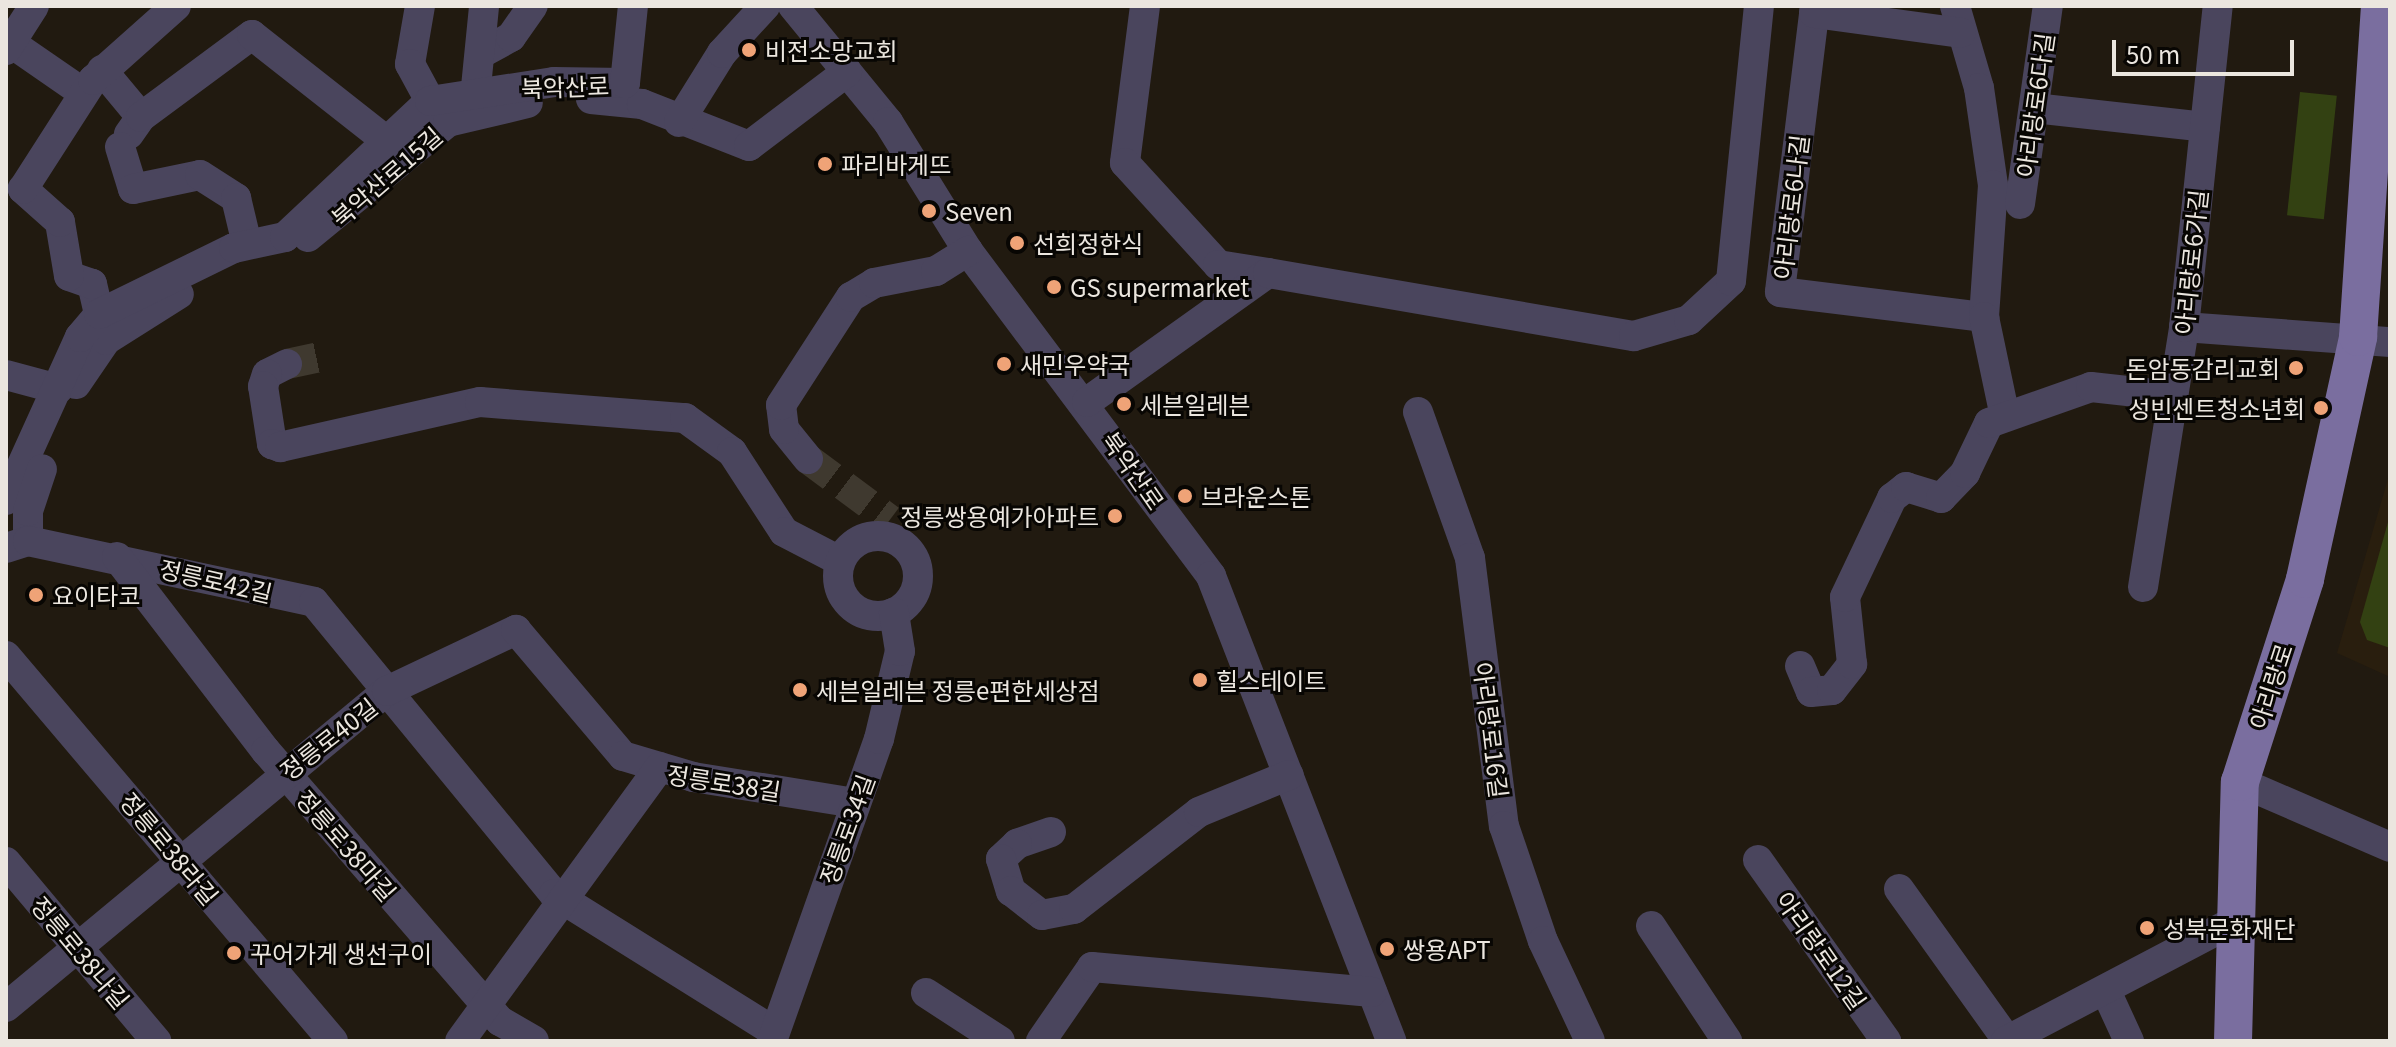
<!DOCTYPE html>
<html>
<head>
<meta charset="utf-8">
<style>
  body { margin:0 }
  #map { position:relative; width:2396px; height:1047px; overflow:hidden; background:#211a10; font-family:Georgia,"Noto Sans KR",serif }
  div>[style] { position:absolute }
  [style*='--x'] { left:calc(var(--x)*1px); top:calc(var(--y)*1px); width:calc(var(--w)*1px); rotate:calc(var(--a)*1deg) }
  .built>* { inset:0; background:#291e0e }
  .green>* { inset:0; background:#334112; transform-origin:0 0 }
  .minor-tunnel>* { height:30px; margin-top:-15px; transform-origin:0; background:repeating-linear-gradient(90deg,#3f392f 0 30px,transparent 0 45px) }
  .minor>* { height:30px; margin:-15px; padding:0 15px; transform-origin:15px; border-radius:15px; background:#4a455d }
  .minor>.ring { margin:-15px; padding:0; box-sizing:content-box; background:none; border:30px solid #4a455d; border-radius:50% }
  .major>* { height:38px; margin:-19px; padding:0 19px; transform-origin:19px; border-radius:19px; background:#7a6e9f }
  .dots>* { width:22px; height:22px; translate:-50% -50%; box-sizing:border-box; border:4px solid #080603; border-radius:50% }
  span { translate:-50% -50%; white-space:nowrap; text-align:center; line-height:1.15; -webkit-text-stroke:6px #080603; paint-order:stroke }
  .poi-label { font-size:24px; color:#ebe6df }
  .left { translate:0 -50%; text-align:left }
  .right { translate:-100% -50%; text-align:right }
  .street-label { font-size:24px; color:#ebe6df }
  .frame { position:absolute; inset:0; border:8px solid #ebe6df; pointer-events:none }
  .scale { position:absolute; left:2112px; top:40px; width:182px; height:36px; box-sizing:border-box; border:4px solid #ebe6df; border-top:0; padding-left:10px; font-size:24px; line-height:28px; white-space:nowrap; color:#ebe6df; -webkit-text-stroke:6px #080603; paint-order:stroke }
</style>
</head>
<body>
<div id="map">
  <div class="built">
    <div style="clip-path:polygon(2390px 472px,2390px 677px,2337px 653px)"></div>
  </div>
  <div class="green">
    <div style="left:2300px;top:92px;width:37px;height:124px;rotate:6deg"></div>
    <div style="clip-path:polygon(2390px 515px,2390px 648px,2367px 640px,2360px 622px)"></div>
  </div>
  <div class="minor-tunnel">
    <div style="--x:287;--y:364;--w:43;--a:-12.1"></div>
    <div style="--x:808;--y:459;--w:102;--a:36.6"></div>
  </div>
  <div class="minor">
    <div style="--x:420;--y:6;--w:59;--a:99.8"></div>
    <div style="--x:410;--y:64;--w:42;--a:61.6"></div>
    <div style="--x:793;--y:6;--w:150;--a:50.7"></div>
    <div style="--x:888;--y:122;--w:152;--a:58.2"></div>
    <div style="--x:968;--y:251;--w:406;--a:53.2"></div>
    <div style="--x:1211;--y:576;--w:499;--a:68.8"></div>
    <div style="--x:1145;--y:6;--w:158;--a:97.3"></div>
    <div style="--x:1125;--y:163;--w:138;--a:47.6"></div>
    <div style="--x:1218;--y:265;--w:51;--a:9.1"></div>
    <div style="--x:1815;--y:6;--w:288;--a:97"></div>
    <div style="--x:1780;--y:292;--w:206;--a:7"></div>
    <div style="--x:1955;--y:6;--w:85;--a:73.7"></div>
    <div style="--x:1979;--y:88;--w:98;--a:81.8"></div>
    <div style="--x:1993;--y:185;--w:132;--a:93.9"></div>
    <div style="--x:1984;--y:317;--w:102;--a:78.1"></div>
    <div style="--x:1814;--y:13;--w:148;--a:7.7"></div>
    <div style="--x:11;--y:43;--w:86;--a:34.6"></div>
    <div style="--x:6;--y:50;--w:52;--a:-57.5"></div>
    <div style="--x:482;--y:53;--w:33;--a:-29"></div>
    <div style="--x:511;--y:37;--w:38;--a:-55"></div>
    <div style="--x:102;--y:70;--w:61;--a:50.3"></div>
    <div style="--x:141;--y:117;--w:21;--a:125"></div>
    <div style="--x:591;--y:99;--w:51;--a:5.6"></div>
    <div style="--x:642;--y:104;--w:115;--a:21.4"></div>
    <div style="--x:749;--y:146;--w:123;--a:-37.1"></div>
    <div style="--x:474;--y:107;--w:101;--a:-84.3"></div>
    <div style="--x:2034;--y:108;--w:172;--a:6.3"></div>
    <div style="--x:141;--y:117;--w:138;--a:-36.5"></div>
    <div style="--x:252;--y:35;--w:173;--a:38.2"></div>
    <div style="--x:679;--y:122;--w:81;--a:-58.1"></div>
    <div style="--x:722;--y:53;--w:64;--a:-47.5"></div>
    <div style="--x:120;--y:147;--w:44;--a:72.8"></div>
    <div style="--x:133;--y:189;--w:68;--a:-11.8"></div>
    <div style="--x:200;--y:175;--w:43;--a:32.6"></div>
    <div style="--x:236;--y:198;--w:47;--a:76.6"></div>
    <div style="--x:2020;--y:204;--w:200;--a:-82"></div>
    <div style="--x:308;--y:237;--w:181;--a:-39.4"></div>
    <div style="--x:448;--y:122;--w:82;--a:-13.4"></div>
    <div style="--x:99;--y:314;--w:31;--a:-103"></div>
    <div style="--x:92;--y:284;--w:24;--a:-161"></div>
    <div style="--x:69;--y:276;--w:55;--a:-99.5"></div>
    <div style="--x:60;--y:222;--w:50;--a:-138.3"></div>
    <div style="--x:23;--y:189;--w:130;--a:-57.3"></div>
    <div style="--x:93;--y:80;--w:111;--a:-41.7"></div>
    <div style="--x:2184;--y:327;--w:207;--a:4.2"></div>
    <div style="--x:287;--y:364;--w:22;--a:153"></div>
    <div style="--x:267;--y:374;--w:13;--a:108"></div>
    <div style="--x:263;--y:386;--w:59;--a:81.2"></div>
    <div style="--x:272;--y:444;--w:9;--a:21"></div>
    <div style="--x:280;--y:447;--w:205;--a:-12.7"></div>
    <div style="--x:480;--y:402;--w:206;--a:4.5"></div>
    <div style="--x:685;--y:418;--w:58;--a:35.9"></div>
    <div style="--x:732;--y:452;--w:95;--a:57"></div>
    <div style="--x:784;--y:532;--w:63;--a:27.4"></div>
    <div style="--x:6;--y:375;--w:54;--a:15.1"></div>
    <div style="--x:76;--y:384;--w:53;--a:-55.7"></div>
    <div style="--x:106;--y:340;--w:86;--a:-32.2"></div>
    <div style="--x:1087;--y:402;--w:222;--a:-35.5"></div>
    <div style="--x:1268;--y:273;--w:371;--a:9.8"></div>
    <div style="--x:1634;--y:336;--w:57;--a:-16.2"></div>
    <div style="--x:1689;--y:320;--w:57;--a:-42.9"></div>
    <div style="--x:1731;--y:281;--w:276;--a:-84.2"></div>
    <div style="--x:1418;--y:412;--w:155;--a:70.4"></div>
    <div style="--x:1470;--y:558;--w:270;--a:82.8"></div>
    <div style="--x:1504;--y:826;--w:121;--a:71.3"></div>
    <div style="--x:1543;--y:941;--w:110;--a:64.8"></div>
    <div style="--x:808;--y:459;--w:38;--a:-129"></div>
    <div style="--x:784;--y:429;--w:24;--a:-97"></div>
    <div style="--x:781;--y:405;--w:129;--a:-57.1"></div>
    <div style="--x:851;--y:297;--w:27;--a:-31"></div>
    <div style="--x:874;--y:283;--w:63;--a:-11"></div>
    <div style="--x:936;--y:271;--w:38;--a:-32"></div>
    <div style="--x:6;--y:500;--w:179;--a:-65.6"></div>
    <div style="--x:80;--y:337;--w:30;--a:-50"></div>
    <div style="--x:99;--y:314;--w:150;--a:-26.1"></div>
    <div style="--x:234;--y:248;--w:52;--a:-12.2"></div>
    <div style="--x:285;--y:237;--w:199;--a:-43.2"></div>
    <div style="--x:430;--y:101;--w:125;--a:-8.7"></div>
    <div style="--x:554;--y:82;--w:71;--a:0.8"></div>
    <div style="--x:625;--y:83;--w:77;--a:-84.1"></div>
    <div class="ring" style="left:838px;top:536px;width:50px;height:50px"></div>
    <div style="--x:28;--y:541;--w:30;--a:-90"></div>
    <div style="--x:28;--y:511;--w:44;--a:-71.6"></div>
    <div style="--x:6;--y:548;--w:23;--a:-18"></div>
    <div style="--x:28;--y:541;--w:292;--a:12"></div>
    <div style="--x:314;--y:602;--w:378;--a:50.6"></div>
    <div style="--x:554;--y:894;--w:257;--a:32"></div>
    <div style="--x:117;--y:557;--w:245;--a:52.5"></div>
    <div style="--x:266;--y:751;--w:357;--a:49.1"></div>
    <div style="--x:500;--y:1021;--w:39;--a:30"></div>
    <div style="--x:2143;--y:587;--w:263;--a:-81"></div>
    <div style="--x:2184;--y:327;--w:323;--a:-84"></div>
    <div style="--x:6;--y:656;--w:505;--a:49.66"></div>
    <div style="--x:1800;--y:666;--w:28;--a:67"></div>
    <div style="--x:1811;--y:692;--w:21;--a:-5"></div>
    <div style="--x:1832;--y:690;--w:33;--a:-52"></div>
    <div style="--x:1852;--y:664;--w:67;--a:-96"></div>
    <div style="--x:1845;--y:597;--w:110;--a:-64.6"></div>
    <div style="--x:1892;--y:498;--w:18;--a:-38"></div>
    <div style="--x:1906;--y:487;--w:37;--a:17"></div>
    <div style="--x:1941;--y:498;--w:35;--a:-46"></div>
    <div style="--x:1965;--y:473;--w:55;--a:-64.4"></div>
    <div style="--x:1989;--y:423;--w:108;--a:-19.4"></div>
    <div style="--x:2091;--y:387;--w:82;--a:6.3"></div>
    <div style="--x:2240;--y:782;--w:163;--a:23.4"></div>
    <div style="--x:1051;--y:832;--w:36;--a:161"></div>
    <div style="--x:1017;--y:844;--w:22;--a:137"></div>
    <div style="--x:1001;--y:859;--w:34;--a:73"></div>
    <div style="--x:1011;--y:891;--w:39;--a:38"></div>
    <div style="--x:1042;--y:915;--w:33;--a:-11"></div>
    <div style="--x:1074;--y:909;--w:158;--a:-37.8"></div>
    <div style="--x:1199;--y:812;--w:97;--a:-22.3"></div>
    <div style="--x:1758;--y:860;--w:222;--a:54.7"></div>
    <div style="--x:6;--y:862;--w:234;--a:50"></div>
    <div style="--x:1899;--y:889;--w:187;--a:54.4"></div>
    <div style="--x:1651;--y:926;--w:138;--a:56.5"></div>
    <div style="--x:2106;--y:991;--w:55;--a:65.3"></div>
    <div style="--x:926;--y:993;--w:88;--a:33"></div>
    <div style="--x:6;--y:1007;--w:495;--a:-39.7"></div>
    <div style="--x:387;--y:691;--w:143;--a:-25.3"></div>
    <div style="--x:516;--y:630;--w:165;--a:49.7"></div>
    <div style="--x:623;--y:756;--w:73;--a:16.7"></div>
    <div style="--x:693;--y:777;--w:164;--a:9.1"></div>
    <div style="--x:460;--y:1041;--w:339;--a:-53.9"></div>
    <div style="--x:772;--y:1041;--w:320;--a:-70.5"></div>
    <div style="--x:879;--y:739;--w:90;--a:-76.6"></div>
    <div style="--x:900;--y:651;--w:39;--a:-99"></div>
    <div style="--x:1041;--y:1041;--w:90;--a:-55.4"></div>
    <div style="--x:1092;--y:967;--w:281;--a:5.1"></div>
    <div style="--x:2006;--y:1041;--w:256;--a:-27.7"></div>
  </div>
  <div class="major">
    <div style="--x:2233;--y:1041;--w:259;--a:-88.5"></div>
    <div style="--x:2240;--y:782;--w:213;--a:-72.2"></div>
    <div style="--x:2305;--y:579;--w:248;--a:-77.6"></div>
    <div style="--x:2358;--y:337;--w:332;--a:-86.2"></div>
  </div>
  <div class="dots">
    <div style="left:749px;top:50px;background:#efa377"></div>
    <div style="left:825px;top:164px;background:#efa377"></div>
    <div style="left:929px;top:211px;background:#efa377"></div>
    <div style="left:1017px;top:243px;background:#efa377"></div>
    <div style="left:1054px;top:287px;background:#efa377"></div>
    <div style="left:1004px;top:364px;background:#efa377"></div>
    <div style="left:2296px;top:368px;background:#efa377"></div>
    <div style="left:1124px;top:404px;background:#efa377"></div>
    <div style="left:2321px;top:408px;background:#efa377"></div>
    <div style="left:1185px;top:496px;background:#efa377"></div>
    <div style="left:1115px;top:516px;background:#efa377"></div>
    <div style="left:36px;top:595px;background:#efa377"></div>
    <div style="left:1200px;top:680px;background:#efa377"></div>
    <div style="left:800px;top:690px;background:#efa377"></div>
    <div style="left:2147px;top:928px;background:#efa377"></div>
    <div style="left:1387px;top:949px;background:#efa377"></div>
    <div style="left:234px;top:953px;background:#efa377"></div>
  </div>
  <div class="poi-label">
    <span class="left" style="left:765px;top:50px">비전소망교회</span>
    <span class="left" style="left:841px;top:164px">파리바게뜨</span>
    <span class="left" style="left:945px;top:211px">Seven</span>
    <span class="left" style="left:1033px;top:243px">선희정한식</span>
    <span class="left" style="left:1070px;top:287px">GS supermarket</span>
    <span class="left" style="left:1020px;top:364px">새민우약국</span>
    <span class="right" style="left:2280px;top:368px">돈암동감리교회</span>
    <span class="left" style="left:1140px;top:404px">세븐일레븐</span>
    <span class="right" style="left:2305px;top:408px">성빈센트청소년회</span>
    <span class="left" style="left:1201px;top:496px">브라운스톤</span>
    <span class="right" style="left:1099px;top:516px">정릉쌍용예가아파트</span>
    <span class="left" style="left:52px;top:595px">요이타코</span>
    <span class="left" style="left:1216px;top:680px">힐스테이트</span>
    <span class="left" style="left:816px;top:690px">세븐일레븐 정릉e편한세상점</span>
    <span class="left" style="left:2163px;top:928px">성북문화재단</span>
    <span class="left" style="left:1403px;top:949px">쌍용APT</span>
    <span class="left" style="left:250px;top:953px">꾸어가게 생선구이</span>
  </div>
  <div class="street-label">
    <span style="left:565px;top:86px;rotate:-2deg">북악산로</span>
    <span style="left:2034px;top:105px;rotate:-82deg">아리랑로6다길</span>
    <span style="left:386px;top:176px;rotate:-41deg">북악산로15길</span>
    <span style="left:1790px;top:207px;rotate:-83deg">아리랑로6나길</span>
    <span style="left:2190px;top:262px;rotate:-84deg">아리랑로6가길</span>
    <span style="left:1134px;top:470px;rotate:55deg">북악산로</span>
    <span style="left:216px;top:580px;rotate:13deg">정릉로42길</span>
    <span style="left:2270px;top:686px;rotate:-72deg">아리랑로</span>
    <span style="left:1492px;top:730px;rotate:83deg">아리랑로16길</span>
    <span style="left:328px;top:738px;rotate:-38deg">정릉로40길</span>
    <span style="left:724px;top:782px;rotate:9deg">정릉로38길</span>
    <span style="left:846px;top:829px;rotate:-70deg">정릉로34길</span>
    <span style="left:347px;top:845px;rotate:49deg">정릉로38마길</span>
    <span style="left:170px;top:848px;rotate:50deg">정릉로38라길</span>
    <span style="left:1822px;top:950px;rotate:55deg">아리랑로12길</span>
    <span style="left:81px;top:952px;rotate:50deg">정릉로38나길</span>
  </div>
  <div class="frame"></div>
  <div class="scale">50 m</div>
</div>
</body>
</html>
